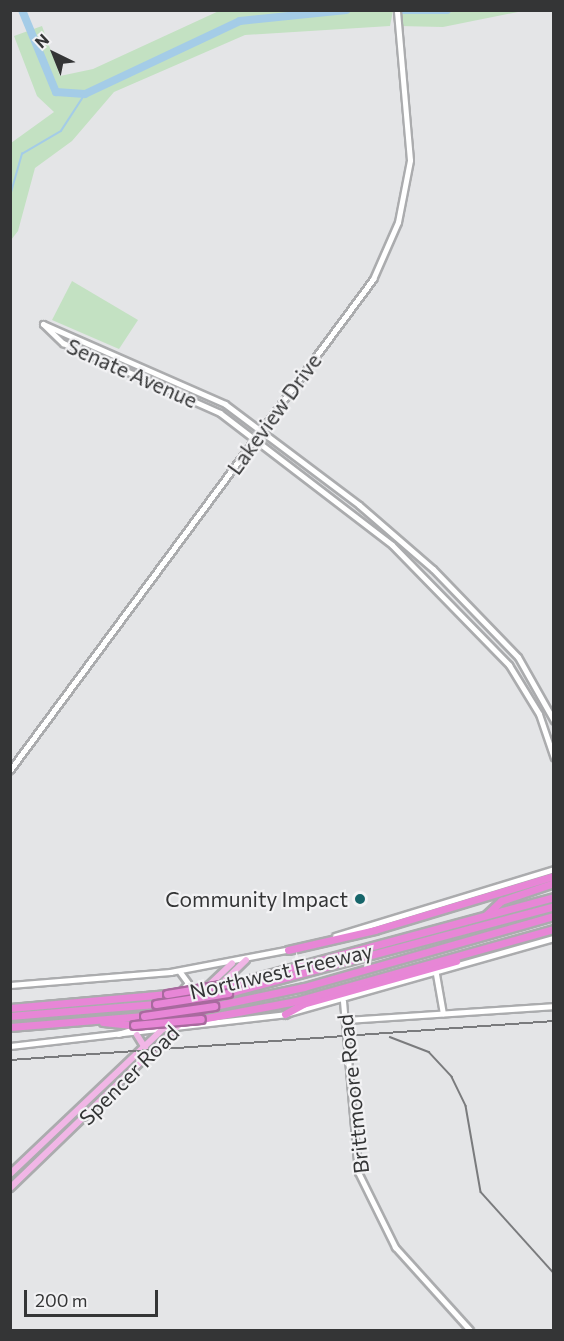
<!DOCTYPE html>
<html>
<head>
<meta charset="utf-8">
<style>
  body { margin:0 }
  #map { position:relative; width:564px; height:1341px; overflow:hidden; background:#e4e5e7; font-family:Commissioner,sans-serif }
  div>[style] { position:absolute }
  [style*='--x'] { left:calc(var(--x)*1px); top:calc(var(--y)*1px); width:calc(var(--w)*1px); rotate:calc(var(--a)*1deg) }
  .green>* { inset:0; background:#c3e1c2 }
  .stream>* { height:1.5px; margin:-0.75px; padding:0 0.75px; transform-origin:0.75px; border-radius:0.75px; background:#a4cce7 }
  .river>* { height:8px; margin:-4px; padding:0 4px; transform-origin:4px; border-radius:4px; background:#a4cce7 }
  .roads { filter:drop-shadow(2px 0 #abacae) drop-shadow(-2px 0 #abacae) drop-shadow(0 2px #abacae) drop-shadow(0 -2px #abacae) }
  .secondary>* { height:5px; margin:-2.5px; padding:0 2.5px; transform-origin:2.5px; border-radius:2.5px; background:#fff }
  .primary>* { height:6px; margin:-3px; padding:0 3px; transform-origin:3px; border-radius:3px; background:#f1b6e6 }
  .highway>* { height:7px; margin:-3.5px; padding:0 3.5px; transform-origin:3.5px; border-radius:3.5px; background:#e786d6 }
  .rail>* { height:1.5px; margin:-0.75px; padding:0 0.75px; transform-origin:0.75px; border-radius:0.75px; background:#7a7b7d }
  .bridges { filter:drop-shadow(2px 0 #a86a9e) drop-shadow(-2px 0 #a86a9e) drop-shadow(0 2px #a86a9e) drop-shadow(0 -2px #a86a9e) }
  .highway-bridge>* { height:7px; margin:-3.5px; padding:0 3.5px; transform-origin:3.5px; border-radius:3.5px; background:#e786d6 }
  .dots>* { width:16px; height:16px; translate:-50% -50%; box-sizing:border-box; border:3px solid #f2f2f4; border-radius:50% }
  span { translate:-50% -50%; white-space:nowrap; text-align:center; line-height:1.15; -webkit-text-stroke:4.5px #f2f2f4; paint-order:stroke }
  .street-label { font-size:21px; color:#343536 }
  .poi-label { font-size:21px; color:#343536 }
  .right { translate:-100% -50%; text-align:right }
  .frame { position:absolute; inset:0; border:12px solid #343536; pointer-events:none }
  .north { position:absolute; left:24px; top:24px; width:60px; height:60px; -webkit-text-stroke:4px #f2f2f4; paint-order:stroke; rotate:317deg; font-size:16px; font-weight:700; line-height:24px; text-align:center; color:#343536 }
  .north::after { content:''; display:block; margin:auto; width:21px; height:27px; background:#343536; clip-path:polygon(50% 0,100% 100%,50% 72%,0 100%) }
  .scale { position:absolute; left:24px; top:1290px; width:134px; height:27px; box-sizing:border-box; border:3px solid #343536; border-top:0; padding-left:8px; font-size:18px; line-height:21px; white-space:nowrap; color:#343536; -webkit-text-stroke:4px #f2f2f4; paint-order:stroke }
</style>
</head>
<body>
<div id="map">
  <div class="green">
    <div style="clip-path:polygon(221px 10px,393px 11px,390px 26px,245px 35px,114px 92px,72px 141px,35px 168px,18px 231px,11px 240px,11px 143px,54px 112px,37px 96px,14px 36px,42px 26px,60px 76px,93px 69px)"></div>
    <div style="clip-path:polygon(479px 11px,523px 11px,443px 27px,399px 26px,401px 14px)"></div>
    <div style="clip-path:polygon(72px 281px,138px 320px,119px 349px,52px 320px)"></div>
  </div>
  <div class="stream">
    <div style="--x:10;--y:196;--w:44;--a:-74.1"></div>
    <div style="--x:22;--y:154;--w:45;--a:-30.5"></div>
    <div style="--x:61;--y:131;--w:44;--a:-57"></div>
  </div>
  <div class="river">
    <div style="--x:22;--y:10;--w:89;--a:67.5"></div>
    <div style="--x:56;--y:92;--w:29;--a:4"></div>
    <div style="--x:85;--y:94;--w:171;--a:-25.2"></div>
    <div style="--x:240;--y:21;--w:107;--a:-5.9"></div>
    <div style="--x:401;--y:10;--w:46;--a:0"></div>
  </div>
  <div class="roads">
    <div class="secondary">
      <div style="--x:43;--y:324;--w:28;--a:44"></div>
      <div style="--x:63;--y:343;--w:172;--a:24"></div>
      <div style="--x:220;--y:413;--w:217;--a:37.5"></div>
      <div style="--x:392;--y:545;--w:168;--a:45.7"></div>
      <div style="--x:509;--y:665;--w:57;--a:58.5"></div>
      <div style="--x:539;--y:714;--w:46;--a:71.2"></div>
      <div style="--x:43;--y:324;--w:199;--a:23.7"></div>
      <div style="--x:225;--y:404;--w:168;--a:37"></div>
      <div style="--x:359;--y:505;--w:98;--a:40.9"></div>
      <div style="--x:433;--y:569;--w:122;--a:46"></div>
      <div style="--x:518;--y:657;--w:73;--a:60.6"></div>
      <div style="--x:10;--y:770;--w:611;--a:-53.52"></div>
      <div style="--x:373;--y:279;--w:62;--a:-66.3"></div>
      <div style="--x:398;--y:222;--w:63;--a:-79"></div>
      <div style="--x:410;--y:160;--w:151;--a:-95"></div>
      <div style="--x:335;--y:936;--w:229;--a:-17"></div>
      <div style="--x:436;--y:974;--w:40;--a:80"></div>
      <div style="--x:10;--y:985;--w:161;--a:-4.6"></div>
      <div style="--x:170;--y:972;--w:123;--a:-10.8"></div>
      <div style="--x:343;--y:1001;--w:172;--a:85"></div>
      <div style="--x:358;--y:1172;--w:84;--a:63.7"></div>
      <div style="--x:395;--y:1247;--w:112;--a:47.9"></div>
      <div style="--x:345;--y:1020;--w:209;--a:-3.8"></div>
      <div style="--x:118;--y:1034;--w:34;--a:-17"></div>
      <div style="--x:151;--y:1024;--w:55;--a:-47.9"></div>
      <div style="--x:188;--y:983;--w:14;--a:-126"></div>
      <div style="--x:10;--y:1046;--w:277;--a:-6.6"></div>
      <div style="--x:285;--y:1014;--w:280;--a:-15.8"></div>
    </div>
    <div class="primary">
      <div style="--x:137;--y:1035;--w:15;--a:58"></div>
      <div style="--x:10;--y:1174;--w:306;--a:-43.5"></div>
      <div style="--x:10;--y:1188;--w:328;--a:-44"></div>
    </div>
    <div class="highway">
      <div style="--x:486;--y:915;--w:21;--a:-43"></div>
      <div style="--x:501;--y:901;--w:56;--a:-18.8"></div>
      <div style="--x:288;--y:950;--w:89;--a:-12.9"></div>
      <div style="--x:375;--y:930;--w:187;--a:-16.8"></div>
      <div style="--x:239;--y:982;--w:326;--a:-15.1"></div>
      <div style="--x:228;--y:993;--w:337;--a:-14.9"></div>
      <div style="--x:214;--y:1006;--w:92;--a:-11.9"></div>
      <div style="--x:304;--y:987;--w:260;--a:-15.9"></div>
      <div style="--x:10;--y:1008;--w:158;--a:-5.1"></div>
      <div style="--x:285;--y:1014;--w:21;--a:-29"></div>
      <div style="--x:303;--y:1004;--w:159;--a:-15.7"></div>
      <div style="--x:10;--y:1016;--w:146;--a:-4.7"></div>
      <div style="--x:201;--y:1019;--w:97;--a:-10.7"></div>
      <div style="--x:296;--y:1001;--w:268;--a:-15.6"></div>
      <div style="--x:103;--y:1022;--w:31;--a:6"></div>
      <div style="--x:10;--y:1027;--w:134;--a:-4.7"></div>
    </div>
  </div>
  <div class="rail">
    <div style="--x:390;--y:1037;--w:42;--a:21"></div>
    <div style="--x:429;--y:1052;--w:34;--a:47"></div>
    <div style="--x:452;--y:1077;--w:32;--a:64"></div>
    <div style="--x:466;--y:1106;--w:87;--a:80.1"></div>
    <div style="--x:481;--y:1192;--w:109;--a:48"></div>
    <div style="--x:10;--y:1060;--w:545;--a:-4.1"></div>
  </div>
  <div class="bridges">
    <div class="highway-bridge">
      <div style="--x:167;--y:994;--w:73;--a:-9.5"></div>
      <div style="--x:156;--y:1004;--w:73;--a:-8.7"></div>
      <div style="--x:144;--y:1016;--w:71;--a:-8.1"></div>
      <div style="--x:134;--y:1025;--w:67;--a:-5.1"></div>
    </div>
  </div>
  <div class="dots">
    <div style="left:360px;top:899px;background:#16656a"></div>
  </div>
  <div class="street-label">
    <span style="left:132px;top:373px;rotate:24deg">Senate Avenue</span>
    <span style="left:274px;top:414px;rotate:-54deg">Lakeview Drive</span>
    <span style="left:281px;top:971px;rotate:-13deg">Northwest Freeway</span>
    <span style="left:129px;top:1075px;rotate:-45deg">Spencer Road</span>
    <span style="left:353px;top:1094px;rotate:-96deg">Brittmoore Road</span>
  </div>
  <div class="poi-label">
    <span class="right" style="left:348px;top:899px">Community Impact</span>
  </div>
  <div class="frame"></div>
  <div class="north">N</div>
  <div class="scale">200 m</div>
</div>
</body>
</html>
